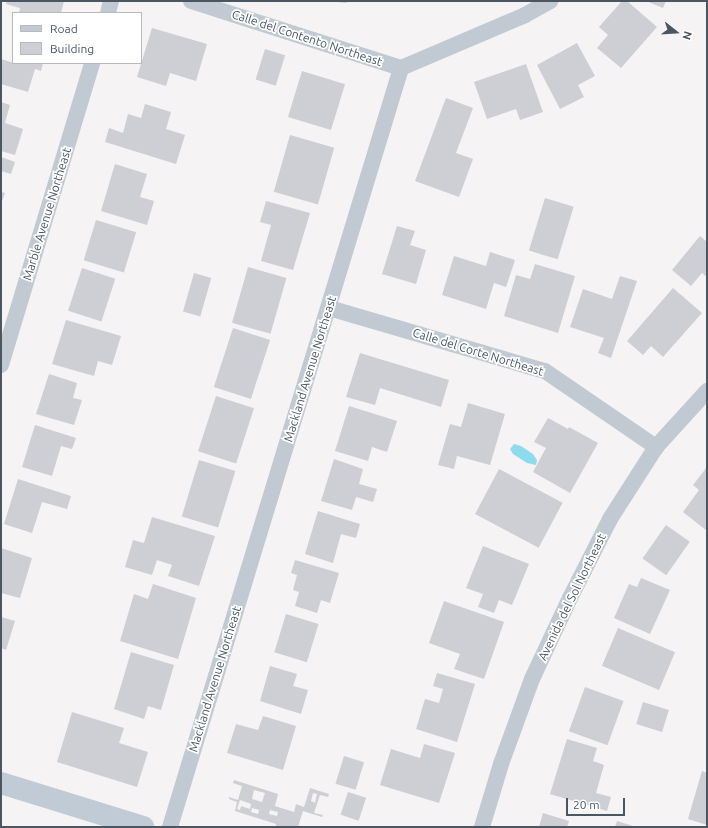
<!DOCTYPE html>
<html>
<head>
<meta charset="utf-8">
<style>
  body { margin:0 }
  #map { position:relative; width:708px; height:828px; overflow:hidden; background:#f5f3f3; font-family:Ubuntu,sans-serif }
  div>[style] { position:absolute }
  [style*='--x'] { left:calc(var(--x)*1px); top:calc(var(--y)*1px); width:calc(var(--w)*1px); rotate:calc(var(--a)*1deg) }
  .water>* { inset:0; background:#90daee }
  .building>* { inset:0; background:#cdcfd5; transform-origin:0 0 }
  .street>* { height:16px; margin:-8px; padding:0 8px; transform-origin:8px; border-radius:8px; background:#c1cad2 }
  .secondary>* { height:22px; margin:-11px; padding:0 11px; transform-origin:11px; border-radius:11px; background:#c1cbd6 }
  span { translate:-50% -50%; white-space:nowrap; text-align:center; line-height:1.15; -webkit-text-stroke:3.5px #fff; paint-order:stroke }
  .street-label { font-size:12px; color:#4a5661 }
  .frame { position:absolute; inset:0; border:2px solid #4a5661; pointer-events:none }
  .legend { position:absolute; left:12px; top:12px; width:130px; height:52px; box-sizing:border-box; background:#fff; border:1px solid #b7bbc0; margin:0; padding:5px 7px; list-style:none; font-size:12px; color:#4a5661 }
  .legend li { display:flex; align-items:center; gap:8px; height:20px }
  .legend b { width:20px; border:1px solid #b7bbc0 }
  .north { position:absolute; left:656px; top:12px; width:40px; height:40px; -webkit-text-stroke:3px #fff; paint-order:stroke; rotate:107deg; font-size:11px; font-weight:700; line-height:16px; text-align:center; color:#4a5661 }
  .north::after { content:''; display:block; margin:auto; width:14px; height:18px; background:#4a5661; clip-path:polygon(50% 0,100% 100%,50% 72%,0 100%) }
  .scale { position:absolute; left:566px; top:798px; width:59px; height:18px; box-sizing:border-box; border:2px solid #4a5661; border-top:0; padding-left:5px; font-size:12px; line-height:14px; white-space:nowrap; color:#4a5661; -webkit-text-stroke:3px #fff; paint-order:stroke }
</style>
</head>
<body>
<div id="map">
  <div class="water">
    <div style="clip-path:polygon(514px 444px,521px 446px,533px 454px,537px 460px,536px 465px,527px 463px,513px 454px,510px 449px)"></div>
  </div>
  <div class="building">
    <div style="clip-path:polygon(7px 1px,64px 1px,61px 13px,19px 13px,20px 8px,6px 4px)"></div>
    <div style="clip-path:polygon(326px 1px,347px 1px,347px 3px)"></div>
    <div style="clip-path:polygon(622px 1px,627px 1px,657px 27px,621px 68px,597px 48px,608px 35px,599px 27px)"></div>
    <div style="clip-path:polygon(646px 1px,666px 1px,663px 8px)"></div>
    <div style="clip-path:polygon(152px 28px,207px 44px,196px 81px,170px 73px,166px 86px,137px 77px)"></div>
    <div style="clip-path:polygon(577px 43px,595px 76px,578px 85px,584px 97px,560px 109px,537px 65px)"></div>
    <div style="left:265px;top:49px;width:21px;height:32px;rotate:17deg"></div>
    <div style="clip-path:polygon(1px 59px,17px 64px,43px 63px,41px 71px,35px 69px,28px 92px,1px 84px)"></div>
    <div style="clip-path:polygon(526px 64px,543px 112px,520px 120px,516px 109px,487px 119px,474px 82px)"></div>
    <div style="left:302px;top:71px;width:45px;height:48px;rotate:17deg"></div>
    <div style="clip-path:polygon(446px 98px,473px 108px,456px 153px,473px 159px,459px 197px,415px 181px)"></div>
    <div style="clip-path:polygon(1px 102px,10px 105px,5px 123px,23px 129px,15px 155px,1px 151px)"></div>
    <div style="clip-path:polygon(145px 104px,171px 112px,166px 129px,185px 135px,176px 164px,105px 142px,109px 128px,123px 133px,128px 114px,141px 118px)"></div>
    <div style="left:290px;top:135px;width:46px;height:59px;rotate:16deg"></div>
    <div style="clip-path:polygon(1px 157px,15px 162px,11px 174px,1px 171px)"></div>
    <div style="clip-path:polygon(115px 164px,147px 174px,140px 197px,154px 201px,147px 225px,101px 211px)"></div>
    <div style="clip-path:polygon(1px 192px,5px 193px,1px 204px)"></div>
    <div style="left:545px;top:198px;width:30px;height:55px;rotate:17deg"></div>
    <div style="clip-path:polygon(266px 201px,310px 213px,293px 270px,261px 261px,271px 225px,260px 222px)"></div>
    <div style="left:96px;top:220px;width:42px;height:42px;rotate:17deg"></div>
    <div style="clip-path:polygon(397px 226px,415px 231px,410px 245px,426px 250px,416px 284px,382px 274px)"></div>
    <div style="clip-path:polygon(700px 236px,707px 242px,707px 277px,702px 273px,691px 286px,672px 270px)"></div>
    <div style="clip-path:polygon(490px 252px,515px 260px,506px 287px,494px 283px,486px 309px,442px 295px,454px 256px,486px 266px)"></div>
    <div style="clip-path:polygon(535px 264px,575px 276px,558px 333px,504px 316px,516px 275px,530px 279px)"></div>
    <div style="left:248px;top:267px;width:40px;height:58px;rotate:16deg"></div>
    <div style="left:82px;top:268px;width:35px;height:45px;rotate:18deg"></div>
    <div style="left:194px;top:273px;width:18px;height:40px;rotate:16deg"></div>
    <div style="clip-path:polygon(620px 276px,637px 281px,611px 358px,598px 353px,604px 338px,570px 327px,583px 289px,612px 299px)"></div>
    <div style="clip-path:polygon(673px 288px,702px 313px,663px 357px,651px 346px,643px 355px,627px 341px)"></div>
    <div style="clip-path:polygon(66px 320px,121px 336px,112px 365px,98px 361px,94px 376px,52px 364px)"></div>
    <div style="left:233px;top:328px;width:39px;height:62px;rotate:18deg"></div>
    <div style="clip-path:polygon(360px 353px,449px 380px,441px 407px,380px 388px,375px 405px,346px 397px)"></div>
    <div style="clip-path:polygon(49px 374px,77px 383px,73px 398px,82px 400px,74px 425px,36px 414px)"></div>
    <div style="left:216px;top:396px;width:40px;height:58px;rotate:18deg"></div>
    <div style="clip-path:polygon(468px 403px,505px 414px,490px 465px,457px 456px,454px 469px,438px 465px,450px 424px,461px 427px)"></div>
    <div style="clip-path:polygon(349px 406px,397px 421px,387px 452px,372px 447px,368px 461px,335px 451px)"></div>
    <div style="clip-path:polygon(548px 418px,568px 429px,569px 427px,598px 443px,570px 493px,533px 472px,546px 448px,534px 442px)"></div>
    <div style="clip-path:polygon(35px 425px,76px 438px,72px 449px,61px 446px,52px 476px,22px 467px)"></div>
    <div style="clip-path:polygon(334px 459px,363px 469px,359px 484px,377px 489px,373px 502px,356px 497px,352px 510px,321px 501px)"></div>
    <div style="left:199px;top:460px;width:38px;height:59px;rotate:17deg"></div>
    <div style="clip-path:polygon(707px 467px,707px 531px,683px 512px,699px 490px,693px 485px)"></div>
    <div style="left:499px;top:469px;width:72px;height:51px;rotate:28deg"></div>
    <div style="clip-path:polygon(18px 479px,71px 496px,67px 509px,42px 502px,32px 533px,4px 524px)"></div>
    <div style="clip-path:polygon(318px 511px,360px 524px,356px 538px,341px 534px,333px 563px,305px 554px)"></div>
    <div style="clip-path:polygon(152px 517px,215px 536px,199px 586px,168px 576px,172px 565px,157px 560px,152px 575px,125px 567px,133px 540px,144px 543px)"></div>
    <div style="left:666px;top:525px;width:29px;height:41px;rotate:35deg"></div>
    <div style="clip-path:polygon(483px 546px,529px 564px,512px 605px,499px 600px,494px 613px,478px 607px,483px 594px,466px 588px)"></div>
    <div style="clip-path:polygon(1px 548px,32px 558px,20px 598px,1px 593px)"></div>
    <div style="clip-path:polygon(295px 560px,339px 573px,330px 603px,321px 600px,317px 613px,295px 606px,299px 592px,293px 590px,297px 575px,291px 573px)"></div>
    <div style="clip-path:polygon(641px 578px,670px 590px,650px 634px,614px 618px,629px 584px,637px 587px)"></div>
    <div style="clip-path:polygon(153px 584px,196px 598px,178px 659px,120px 641px,134px 594px,148px 599px)"></div>
    <div style="clip-path:polygon(444px 601px,504px 622px,484px 679px,454px 669px,460px 654px,429px 643px)"></div>
    <div style="left:286px;top:614px;width:34px;height:40px;rotate:17deg"></div>
    <div style="clip-path:polygon(1px 617px,15px 621px,6px 650px,1px 648px)"></div>
    <div style="left:618px;top:628px;width:62px;height:41px;rotate:23deg"></div>
    <div style="clip-path:polygon(131px 652px,174px 665px,161px 710px,148px 706px,144px 719px,114px 709px)"></div>
    <div style="clip-path:polygon(270px 666px,297px 674px,293px 686px,308px 690px,301px 714px,260px 701px)"></div>
    <div style="clip-path:polygon(437px 673px,475px 684px,457px 742px,416px 729px,425px 699px,439px 703px,443px 689px,433px 686px)"></div>
    <div style="left:585px;top:687px;width:41px;height:47px;rotate:20deg"></div>
    <div style="left:643px;top:702px;width:27px;height:23px;rotate:17deg"></div>
    <div style="clip-path:polygon(72px 712px,124px 728px,119px 743px,148px 752px,137px 787px,57px 762px)"></div>
    <div style="clip-path:polygon(263px 716px,296px 726px,283px 770px,227px 753px,236px 724px,258px 730px)"></div>
    <div style="clip-path:polygon(567px 739px,597px 748px,593px 761px,604px 765px,596px 793px,611px 797px,607px 811px,550px 794px)"></div>
    <div style="clip-path:polygon(424px 744px,455px 753px,439px 803px,380px 785px,391px 749px,420px 758px)"></div>
    <div style="left:344px;top:756px;width:21px;height:29px;rotate:17deg"></div>
    <div style="clip-path:polygon(702px 771px,707px 773px,707px 825px,688px 819px)"></div>
    <div style="clip-path:polygon(evenodd,234px 780px,278px 794px,275px 806px,294px 812px,296px 804px,304px 807px,310px 788px,329px 794px,328px 797px,320px 795px,314px 813px,323px 815px,322px 817px,303px 811px,298px 827px,276px 827px,276px 824px,235px 811px,237px 802px,229px 799px,229px 797px,238px 800px,242px 786px,233px 783px,234px 780px,254px 790px,265px 793px,262px 802px,252px 799px,254px 790px,234px 780px,313px 793px,317px 794px,315px 803px,311px 801px,313px 793px,234px 780px,240px 800px,251px 804px,250px 809px,241px 806px,240px 810px,237px 809px,240px 800px,234px 780px,252px 808px,259px 810px,258px 814px,251px 812px,252px 808px,234px 780px,270px 810px,278px 812px,277px 816px,269px 814px,270px 810px)"></div>
    <div style="left:348px;top:792px;width:19px;height:24px;rotate:18deg"></div>
    <div style="clip-path:polygon(543px 813px,569px 821px,567px 827px,539px 827px)"></div>
    <div style="clip-path:polygon(617px 821px,636px 827px,615px 827px)"></div>
  </div>
  <div class="street">
    <div style="--x:191;--y:1;--w:220;--a:17.7"></div>
    <div style="--x:108;--y:13;--w:12;--a:-76"></div>
    <div style="--x:329;--y:308;--w:225;--a:16.3"></div>
    <div style="--x:545;--y:371;--w:135;--a:34.4"></div>
    <div style="--x:1;--y:365;--w:315;--a:-73.2"></div>
    <div style="--x:170;--y:827;--w:793;--a:-73.07"></div>
    <div style="--x:401;--y:68;--w:135;--a:-23.1"></div>
    <div style="--x:525;--y:15;--w:29;--a:-29"></div>
    <div style="--x:482;--y:827;--w:66;--a:-73.2"></div>
    <div style="--x:501;--y:764;--w:90;--a:-70"></div>
    <div style="--x:532;--y:679;--w:89;--a:-64.9"></div>
    <div style="--x:570;--y:598;--w:89;--a:-63.1"></div>
    <div style="--x:610;--y:519;--w:85;--a:-57.4"></div>
    <div style="--x:656;--y:447;--w:76;--a:-47.7"></div>
  </div>
  <div class="secondary">
    <div style="--x:1;--y:783;--w:149;--a:17.2"></div>
  </div>
  <div class="street-label">
    <span style="left:307px;top:38px;rotate:18deg">Calle del Contento Northeast</span>
    <span style="left:47px;top:214px;rotate:-73deg">Marble Avenue Northeast</span>
    <span style="left:478px;top:352px;rotate:17deg">Calle del Corte Northeast</span>
    <span style="left:310px;top:369px;rotate:-73deg">Mackland Avenue Northeast</span>
    <span style="left:572px;top:597px;rotate:-64deg">Avenida del Sol Northeast</span>
    <span style="left:215px;top:679px;rotate:-73deg">Mackland Avenue Northeast</span>
  </div>
  <div class="frame"></div>
  <ul class="legend">
  <li><b style="height:5px;background:#c1cbd6"></b>Road</li>
  <li><b style="height:11px;background:#cdcfd5"></b>Building</li>
  </ul>
  <div class="north">N</div>
  <div class="scale">20 m</div>
</div>
</body>
</html>
